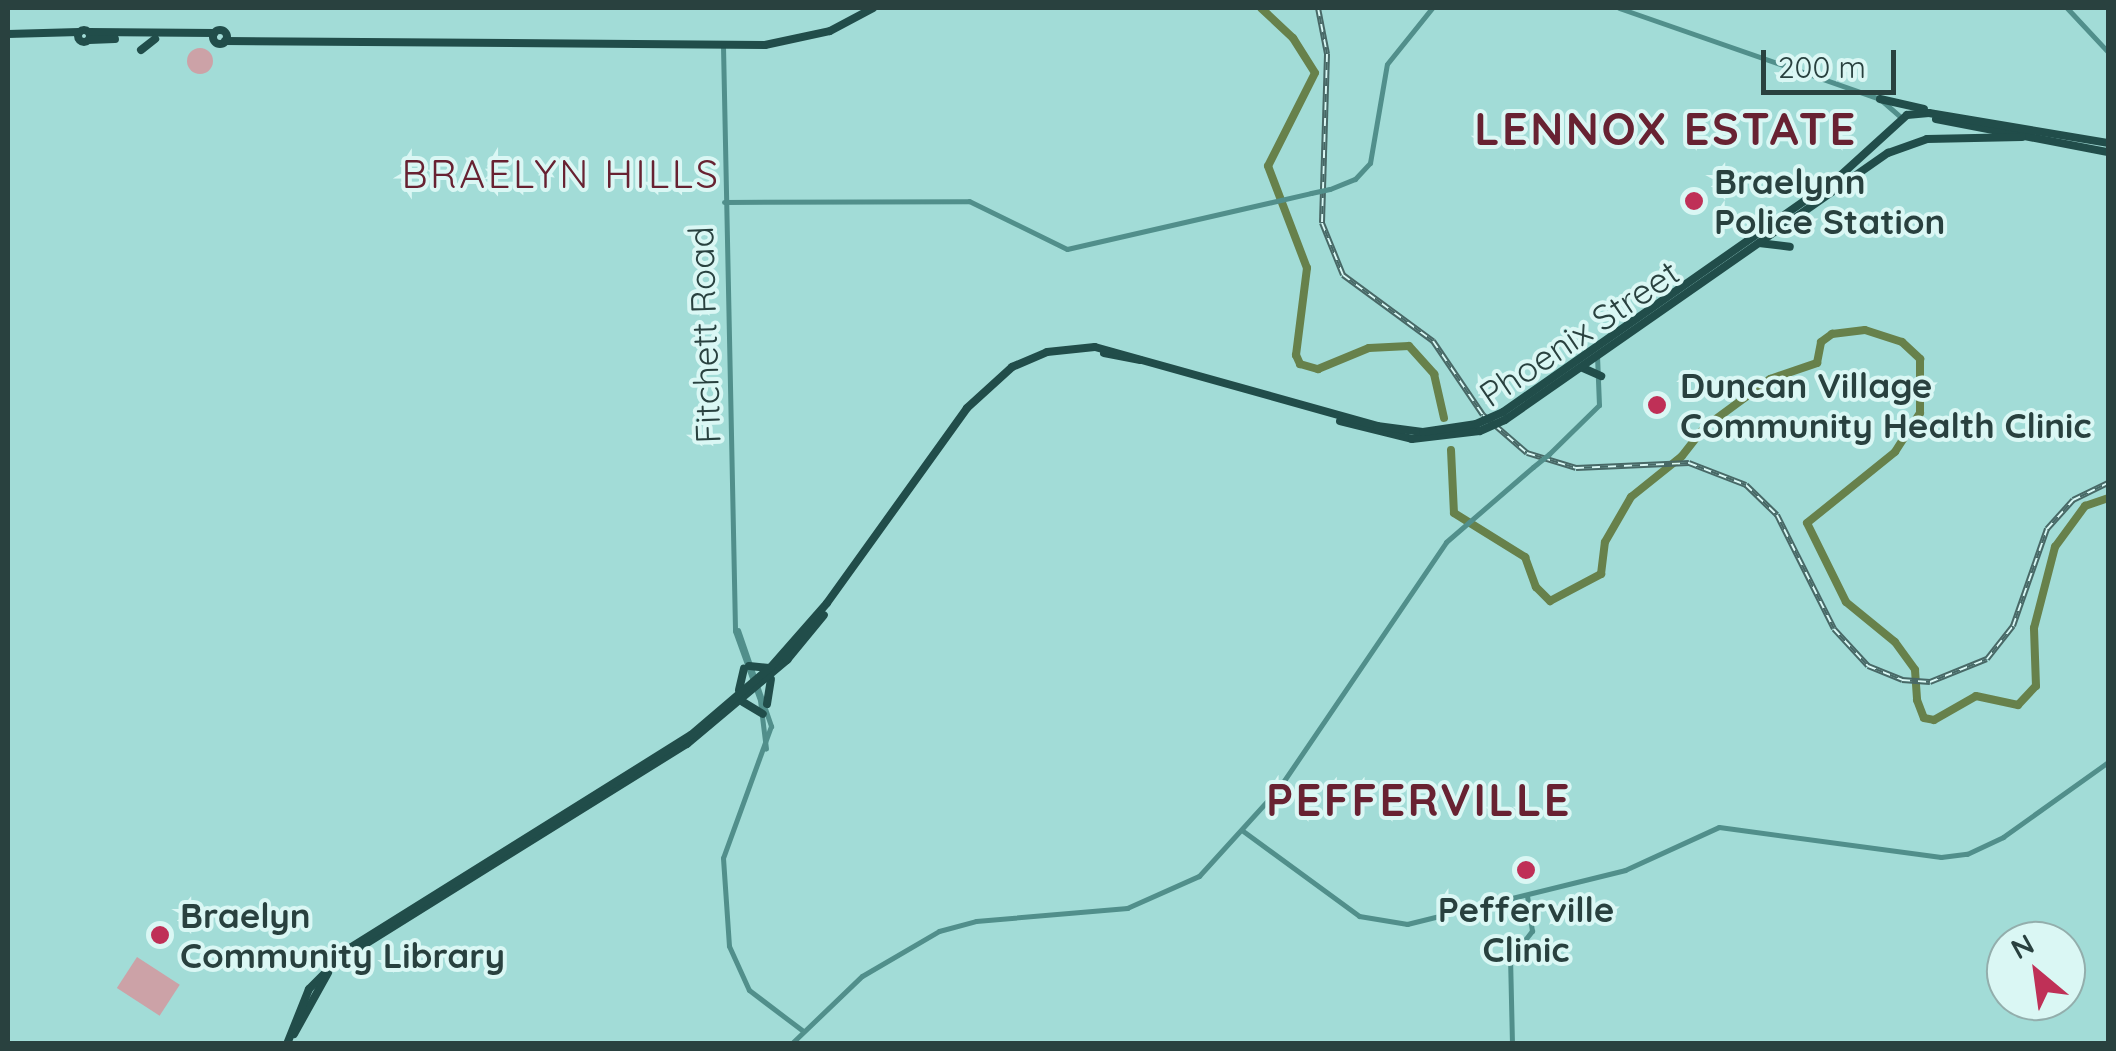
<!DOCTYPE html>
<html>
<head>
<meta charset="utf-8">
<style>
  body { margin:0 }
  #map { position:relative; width:2116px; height:1051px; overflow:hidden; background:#a2dcd7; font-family:Quicksand,sans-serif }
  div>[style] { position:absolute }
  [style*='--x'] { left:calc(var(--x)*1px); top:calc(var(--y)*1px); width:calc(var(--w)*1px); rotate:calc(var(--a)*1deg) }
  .green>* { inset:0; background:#cca2a7; transform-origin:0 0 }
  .round { border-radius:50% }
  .river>* { height:8px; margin:-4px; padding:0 4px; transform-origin:4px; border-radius:4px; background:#67814b }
  .minor>* { height:5px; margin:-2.5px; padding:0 2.5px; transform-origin:2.5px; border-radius:2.5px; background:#518f8b }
  .major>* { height:8px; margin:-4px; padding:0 4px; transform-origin:4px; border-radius:4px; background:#214d4a }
  .major>.ring { margin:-4px; padding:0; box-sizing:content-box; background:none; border:8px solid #214d4a; border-radius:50% }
  .rail>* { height:6px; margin-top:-3px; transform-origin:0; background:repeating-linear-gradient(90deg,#daf7f4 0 8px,#486866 0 16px); box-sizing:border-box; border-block:2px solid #486866 }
  .minor-bridge>* { height:5px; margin:-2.5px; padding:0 2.5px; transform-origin:2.5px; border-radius:2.5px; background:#518f8b }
  .major-bridge>* { height:8px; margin:-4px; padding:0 4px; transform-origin:4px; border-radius:4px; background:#214d4a }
  .dots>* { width:28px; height:28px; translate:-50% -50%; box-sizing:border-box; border:5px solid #daf7f4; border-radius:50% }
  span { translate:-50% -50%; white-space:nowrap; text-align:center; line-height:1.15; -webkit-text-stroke:8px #daf7f4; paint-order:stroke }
  .poi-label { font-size:35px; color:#29413f; font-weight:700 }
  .left { translate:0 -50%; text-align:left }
  .street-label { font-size:35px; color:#29413f }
  .quarter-label { font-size:40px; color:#682232; letter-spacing:2.5px }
  .district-label { font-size:45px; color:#682232; font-weight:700; letter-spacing:2.5px }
  .frame { position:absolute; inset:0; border:10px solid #29413f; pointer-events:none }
  .north { position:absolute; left:1986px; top:921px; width:100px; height:100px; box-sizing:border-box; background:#daf7f4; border:2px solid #93aeac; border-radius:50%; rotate:331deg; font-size:28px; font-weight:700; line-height:40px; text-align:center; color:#29413f }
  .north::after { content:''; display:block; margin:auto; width:35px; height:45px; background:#bf3057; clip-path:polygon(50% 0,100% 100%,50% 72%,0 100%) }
  .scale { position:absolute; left:1761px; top:50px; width:135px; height:45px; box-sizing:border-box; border:5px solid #29413f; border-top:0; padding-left:12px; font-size:30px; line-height:35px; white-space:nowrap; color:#29413f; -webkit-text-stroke:8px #daf7f4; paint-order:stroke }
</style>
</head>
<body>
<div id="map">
  <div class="green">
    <div class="round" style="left:187px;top:48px;width:26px;height:26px"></div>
    <div style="left:137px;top:957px;width:51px;height:37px;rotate:33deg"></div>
  </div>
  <div class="river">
    <div style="--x:1261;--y:8;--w:44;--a:43.2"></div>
    <div style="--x:1293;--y:38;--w:41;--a:57.8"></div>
    <div style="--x:1315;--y:73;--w:104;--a:116.8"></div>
    <div style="--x:1268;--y:166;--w:109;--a:69.1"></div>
    <div style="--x:1307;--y:268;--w:88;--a:97.2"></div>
    <div style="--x:1296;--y:355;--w:10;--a:66"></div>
    <div style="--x:1300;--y:364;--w:19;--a:16"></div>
    <div style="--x:1318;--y:369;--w:55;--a:-22.4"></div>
    <div style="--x:1369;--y:348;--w:40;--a:-2.9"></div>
    <div style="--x:1409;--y:346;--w:38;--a:48"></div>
    <div style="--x:1434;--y:374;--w:45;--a:77.2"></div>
    <div style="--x:1451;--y:450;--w:63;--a:87.3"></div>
    <div style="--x:1454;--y:513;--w:84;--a:31.8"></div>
    <div style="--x:1525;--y:557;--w:32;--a:70"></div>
    <div style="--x:1536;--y:587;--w:20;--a:45"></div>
    <div style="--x:1550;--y:601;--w:58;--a:-27.9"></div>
    <div style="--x:1601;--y:574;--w:32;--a:-83"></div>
    <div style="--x:1605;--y:542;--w:52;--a:-60"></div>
    <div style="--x:1631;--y:497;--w:65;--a:-38.8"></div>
    <div style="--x:1682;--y:456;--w:37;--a:-52"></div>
    <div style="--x:1705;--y:427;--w:81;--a:-36.4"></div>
    <div style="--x:1770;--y:379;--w:50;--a:-18.8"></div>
    <div style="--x:1817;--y:363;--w:21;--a:-79"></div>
    <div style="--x:1821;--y:342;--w:14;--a:-36"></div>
    <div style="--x:1832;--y:334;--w:33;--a:-7"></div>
    <div style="--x:1865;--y:330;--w:39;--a:18"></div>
    <div style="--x:1902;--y:342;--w:25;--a:43"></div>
    <div style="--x:1920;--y:359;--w:54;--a:90"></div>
    <div style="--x:1920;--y:413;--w:46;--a:122.7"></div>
    <div style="--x:1895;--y:452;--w:113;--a:141.1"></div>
    <div style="--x:1807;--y:523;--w:88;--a:63.7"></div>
    <div style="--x:1846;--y:602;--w:63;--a:39.2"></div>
    <div style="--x:1895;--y:642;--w:34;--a:54"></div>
    <div style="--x:1915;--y:670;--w:30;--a:86"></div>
    <div style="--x:1917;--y:700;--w:19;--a:69"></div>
    <div style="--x:1924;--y:718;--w:10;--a:11"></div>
    <div style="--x:1934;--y:720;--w:48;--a:-29.7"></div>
    <div style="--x:1976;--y:696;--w:43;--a:12.1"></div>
    <div style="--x:2018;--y:705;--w:26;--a:-47"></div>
    <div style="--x:2036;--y:686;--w:58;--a:-92"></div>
    <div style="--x:2034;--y:628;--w:84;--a:-75.5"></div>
    <div style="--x:2055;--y:547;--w:51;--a:-53.8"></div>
    <div style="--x:2085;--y:506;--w:24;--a:-19"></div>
  </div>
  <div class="minor">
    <div style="--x:1619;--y:8;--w:276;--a:19.2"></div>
    <div style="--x:1880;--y:99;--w:29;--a:41"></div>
    <div style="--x:2067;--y:8;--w:60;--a:47"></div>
    <div style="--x:723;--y:46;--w:585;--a:88.82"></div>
    <div style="--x:735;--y:631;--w:73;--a:70.1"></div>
    <div style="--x:760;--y:700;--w:49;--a:83"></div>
    <div style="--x:1330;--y:189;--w:27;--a:-22"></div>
    <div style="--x:1355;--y:179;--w:22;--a:-47"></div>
    <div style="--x:1370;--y:163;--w:100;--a:-80.3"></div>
    <div style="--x:1387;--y:64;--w:72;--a:-51.2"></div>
    <div style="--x:724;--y:202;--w:245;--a:-0.2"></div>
    <div style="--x:969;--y:201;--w:109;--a:26.1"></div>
    <div style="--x:1067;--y:249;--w:250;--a:-12.9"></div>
    <div style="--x:1549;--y:454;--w:70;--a:-44.4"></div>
    <div style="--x:1599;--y:405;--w:50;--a:-92.3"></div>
    <div style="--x:738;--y:630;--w:102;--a:71"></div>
    <div style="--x:771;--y:726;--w:140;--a:110"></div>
    <div style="--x:723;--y:858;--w:88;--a:86.1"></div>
    <div style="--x:729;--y:946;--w:48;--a:65.6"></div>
    <div style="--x:749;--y:990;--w:68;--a:37.2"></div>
    <div style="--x:1243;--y:831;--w:144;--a:36.2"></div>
    <div style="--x:1359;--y:916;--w:49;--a:9.5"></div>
    <div style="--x:1407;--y:924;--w:225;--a:-13.9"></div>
    <div style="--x:1625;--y:870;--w:103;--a:-24.6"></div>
    <div style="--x:1719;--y:827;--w:224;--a:7.7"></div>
    <div style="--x:1941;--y:857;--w:26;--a:-7"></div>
    <div style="--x:1967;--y:854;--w:40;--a:-25"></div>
    <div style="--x:2003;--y:837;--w:129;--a:-35.5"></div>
    <div style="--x:791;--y:1044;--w:98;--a:-43.8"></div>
    <div style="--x:862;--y:976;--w:89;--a:-30.3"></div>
    <div style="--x:939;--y:931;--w:38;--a:-15"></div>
    <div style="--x:976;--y:921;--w:152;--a:-4.9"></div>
    <div style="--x:1127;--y:908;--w:79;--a:-24"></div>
    <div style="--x:1199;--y:876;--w:119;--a:-47.7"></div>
    <div style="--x:1279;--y:788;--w:297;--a:-55.8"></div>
    <div style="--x:1446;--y:542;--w:115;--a:-40.8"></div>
    <div style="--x:1512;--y:1044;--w:85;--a:-91.3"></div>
    <div style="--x:1510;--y:959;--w:36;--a:-52"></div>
    <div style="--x:1532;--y:931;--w:36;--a:-98"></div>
  </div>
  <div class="major">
    <div class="ring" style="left:78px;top:30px;width:4px;height:4px"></div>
    <div class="ring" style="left:213px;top:30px;width:6px;height:6px"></div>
    <div style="--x:89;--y:32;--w:125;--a:0.5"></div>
    <div style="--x:8;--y:34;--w:71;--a:-1.6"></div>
    <div style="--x:89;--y:40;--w:26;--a:-2"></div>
    <div style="--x:225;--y:41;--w:540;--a:0.42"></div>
    <div style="--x:765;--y:45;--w:66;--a:-12.2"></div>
    <div style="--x:830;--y:31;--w:49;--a:-28.1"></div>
    <div style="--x:141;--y:50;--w:18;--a:-38"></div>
    <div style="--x:1880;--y:99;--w:45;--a:12.8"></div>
    <div style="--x:1936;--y:119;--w:175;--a:10.9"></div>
    <div style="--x:1759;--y:243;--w:31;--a:7"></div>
    <div style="--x:1104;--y:353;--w:37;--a:11"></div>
    <div style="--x:1583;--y:368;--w:20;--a:24"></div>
    <div style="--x:1503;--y:412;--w:413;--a:-35"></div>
    <div style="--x:1841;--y:175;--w:89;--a:-42.3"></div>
    <div style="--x:1907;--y:115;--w:22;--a:-5"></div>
    <div style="--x:1929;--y:113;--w:181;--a:9.5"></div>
    <div style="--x:1505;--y:420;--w:467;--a:-34.9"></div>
    <div style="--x:1888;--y:153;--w:41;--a:-19.7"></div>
    <div style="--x:1927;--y:139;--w:95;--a:-1.2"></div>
    <div style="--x:1340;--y:421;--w:74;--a:14"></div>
    <div style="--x:1412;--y:439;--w:68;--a:-6.7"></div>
    <div style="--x:749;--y:666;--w:20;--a:6"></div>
    <div style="--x:739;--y:690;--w:22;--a:-77"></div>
    <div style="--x:743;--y:702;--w:23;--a:31"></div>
    <div style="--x:767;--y:704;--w:25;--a:-81"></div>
    <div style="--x:354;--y:951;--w:392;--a:-31.9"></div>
    <div style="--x:687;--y:744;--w:131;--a:-40"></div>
    <div style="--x:787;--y:660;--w:58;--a:-50.6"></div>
    <div style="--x:294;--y:1034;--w:70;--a:-60.9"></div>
    <div style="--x:287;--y:1044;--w:59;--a:-68.2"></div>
    <div style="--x:309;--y:989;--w:58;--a:-45"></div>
    <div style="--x:350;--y:948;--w:402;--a:-32"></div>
    <div style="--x:691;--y:735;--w:105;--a:-40.4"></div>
    <div style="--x:771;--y:667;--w:85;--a:-48.8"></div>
    <div style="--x:827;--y:603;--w:240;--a:-54.3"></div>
    <div style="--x:967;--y:408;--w:61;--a:-42.3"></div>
    <div style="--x:1012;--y:367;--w:38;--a:-23"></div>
    <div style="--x:1047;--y:352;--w:48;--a:-5.9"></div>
    <div style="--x:1095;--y:347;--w:293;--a:15.6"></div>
    <div style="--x:1377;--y:426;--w:46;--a:7.4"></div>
    <div style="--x:1423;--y:432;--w:54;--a:-8.6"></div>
  </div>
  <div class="rail">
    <div style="--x:1318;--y:8;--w:47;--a:78.9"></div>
    <div style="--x:1327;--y:54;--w:169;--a:91.7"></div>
    <div style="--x:1322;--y:223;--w:56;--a:68"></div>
    <div style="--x:1343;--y:275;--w:112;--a:36.3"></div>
    <div style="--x:1433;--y:341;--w:89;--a:56"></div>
    <div style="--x:1483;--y:415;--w:58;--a:40.8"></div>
    <div style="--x:1527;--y:453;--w:51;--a:17"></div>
    <div style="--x:1576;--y:468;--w:113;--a:-2.5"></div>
    <div style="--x:1689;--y:463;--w:61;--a:21.1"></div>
    <div style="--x:1746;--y:485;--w:43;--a:44.1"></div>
    <div style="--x:1777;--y:515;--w:127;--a:63.4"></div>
    <div style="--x:1834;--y:629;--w:50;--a:47.4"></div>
    <div style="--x:1868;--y:666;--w:37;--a:22"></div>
    <div style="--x:1902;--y:680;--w:28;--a:4"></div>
    <div style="--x:1930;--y:682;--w:61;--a:-22"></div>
    <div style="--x:1987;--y:659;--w:42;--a:-51.8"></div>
    <div style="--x:2013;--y:626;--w:103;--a:-70.7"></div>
    <div style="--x:2047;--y:529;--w:39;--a:-48"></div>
    <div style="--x:2073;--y:500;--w:39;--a:-26"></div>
  </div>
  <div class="minor-bridge">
    <div style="--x:1311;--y:193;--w:19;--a:-12"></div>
    <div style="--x:1533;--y:467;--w:21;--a:-39"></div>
  </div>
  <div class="major-bridge">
    <div style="--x:1476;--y:424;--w:30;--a:-24"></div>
    <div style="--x:1480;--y:431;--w:27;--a:-24"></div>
  </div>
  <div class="dots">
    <div style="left:1694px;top:201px;background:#bf3057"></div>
    <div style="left:1657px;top:405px;background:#bf3057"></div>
    <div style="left:1526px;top:870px;background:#bf3057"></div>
    <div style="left:160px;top:935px;background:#bf3057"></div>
  </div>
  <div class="poi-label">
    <span class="left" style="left:1714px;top:201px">Braelynn<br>Police Station</span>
    <span class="left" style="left:1680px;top:405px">Duncan Village<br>Community Health Clinic</span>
    <span style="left:1526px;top:929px">Pefferville<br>Clinic</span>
    <span class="left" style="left:180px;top:935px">Braelyn<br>Community Library</span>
  </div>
  <div class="street-label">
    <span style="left:1579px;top:333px;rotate:-34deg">Phoenix Street</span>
    <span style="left:704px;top:335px;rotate:-92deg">Fitchett Road</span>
  </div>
  <div class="quarter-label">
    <span style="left:561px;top:173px">BRAELYN HILLS</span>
  </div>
  <div class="district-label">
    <span style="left:1666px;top:129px">LENNOX ESTATE</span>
    <span style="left:1419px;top:800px">PEFFERVILLE</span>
  </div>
  <div class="frame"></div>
  <div class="north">N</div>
  <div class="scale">200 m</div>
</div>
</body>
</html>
